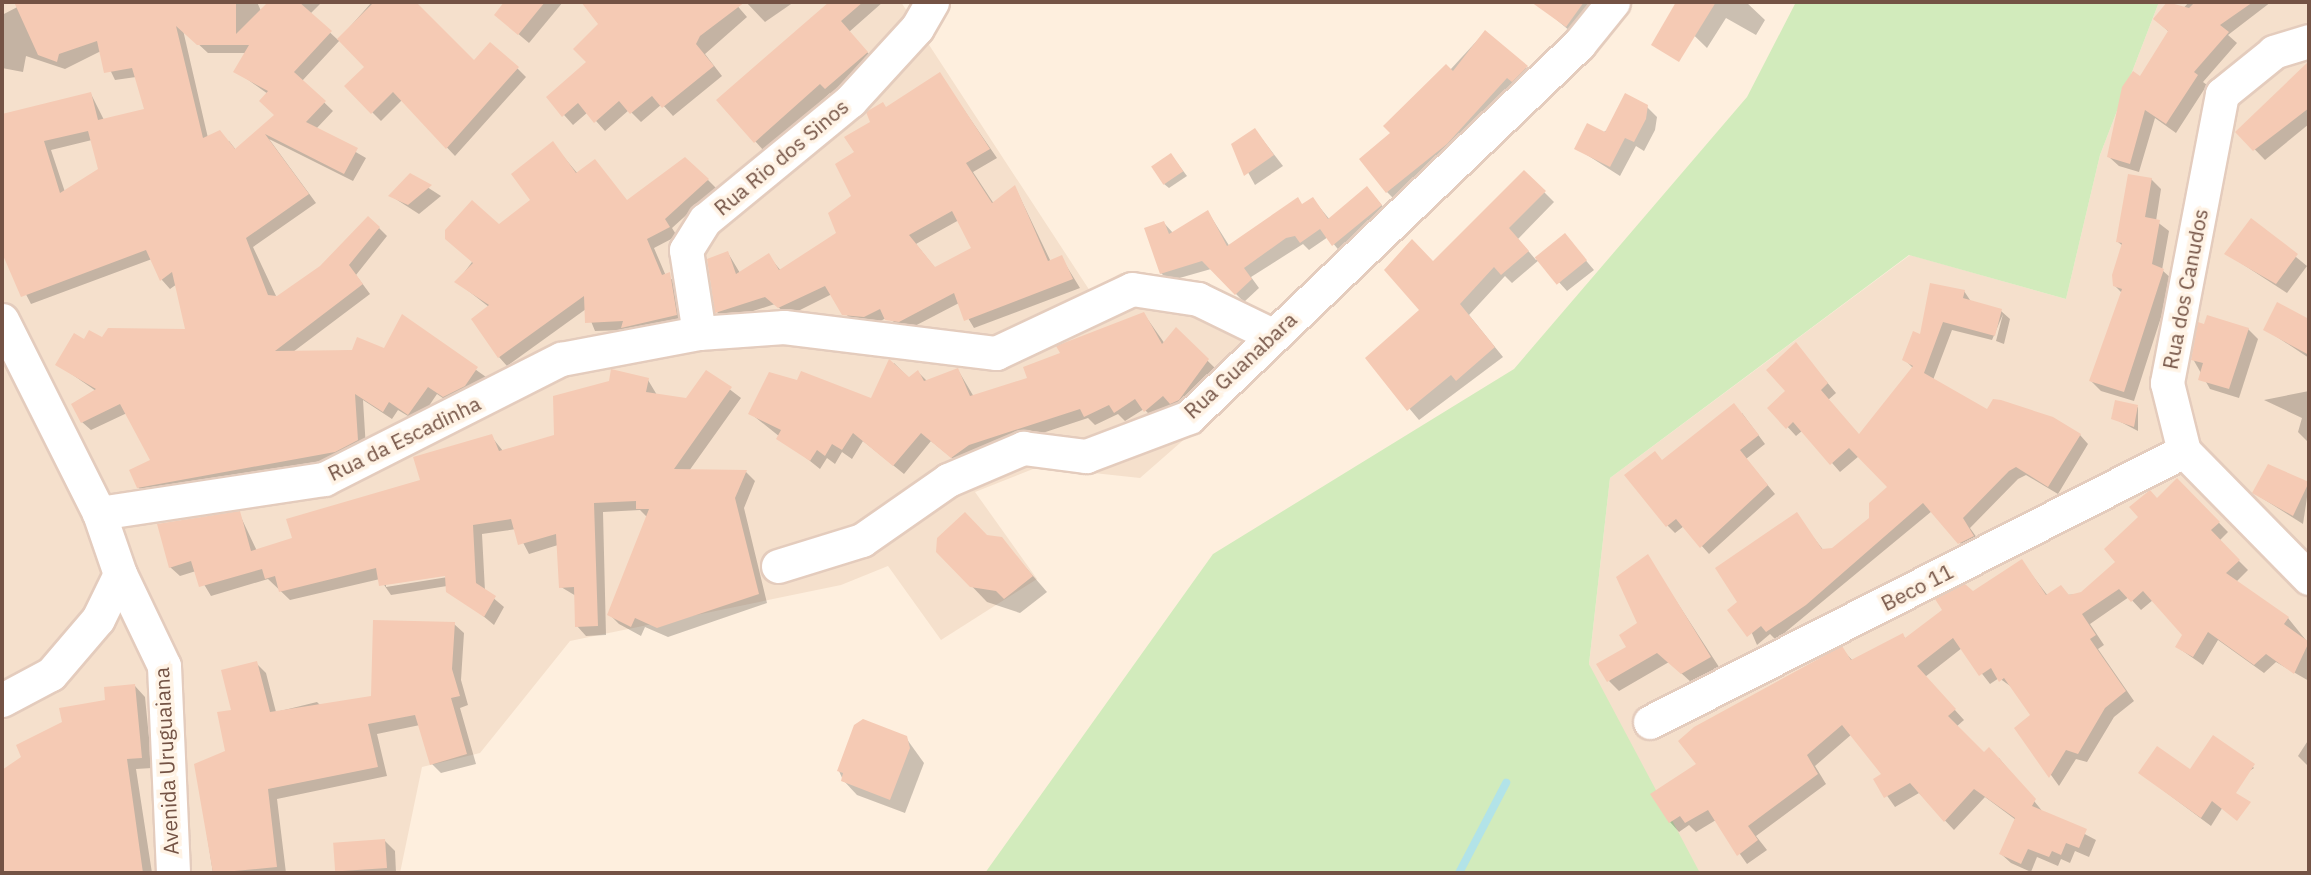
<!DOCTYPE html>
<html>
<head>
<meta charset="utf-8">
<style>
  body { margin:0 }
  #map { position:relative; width:2311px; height:875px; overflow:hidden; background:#feefde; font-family:"IBM Plex Sans",sans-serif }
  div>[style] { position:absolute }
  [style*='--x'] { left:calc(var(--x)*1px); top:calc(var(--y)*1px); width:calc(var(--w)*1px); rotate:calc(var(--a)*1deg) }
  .residential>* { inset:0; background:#f5e0cc }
  .green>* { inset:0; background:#d2ebbc }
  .shadow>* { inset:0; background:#0003 }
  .stream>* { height:8px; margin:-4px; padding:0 4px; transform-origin:4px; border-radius:4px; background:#b2e3e8 }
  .building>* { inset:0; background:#f5cab4; transform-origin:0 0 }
  .roads { filter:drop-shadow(2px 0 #e4ccbd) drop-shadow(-2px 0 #e4ccbd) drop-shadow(0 2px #e4ccbd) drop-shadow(0 -2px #e4ccbd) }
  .minor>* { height:33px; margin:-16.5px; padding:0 16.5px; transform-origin:16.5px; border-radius:16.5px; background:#fff }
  span { translate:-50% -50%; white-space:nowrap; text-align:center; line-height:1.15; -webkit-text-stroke:7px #fff3e5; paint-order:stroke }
  .street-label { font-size:21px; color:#745345 }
  .frame { position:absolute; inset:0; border:4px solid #745345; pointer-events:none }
</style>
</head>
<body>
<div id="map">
  <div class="residential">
    <div style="clip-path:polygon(2px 2px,901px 2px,1090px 291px,1121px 273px,1216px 293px,1300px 338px,1140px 478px,1038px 467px,975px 492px,1037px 579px,941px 640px,888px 566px,841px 585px,570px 641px,480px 753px,422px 767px,400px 873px,2px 873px)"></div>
    <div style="clip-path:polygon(2159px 2px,2309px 2px,2309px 873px,1666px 873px,1589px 664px,1610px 478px,1910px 255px,2066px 299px,2100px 155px)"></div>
  </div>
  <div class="green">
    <div style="clip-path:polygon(1796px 2px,2159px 2px,2100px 155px,2066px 299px,1909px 255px,1610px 478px,1589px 664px,1700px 873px,985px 873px,1213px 554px,1514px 369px,1747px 97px)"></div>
  </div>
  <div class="shadow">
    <div style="clip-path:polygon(evenodd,27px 2px,257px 2px,261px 11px,271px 2px,322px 2px,310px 14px,338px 40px,372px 2px,412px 2px,475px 62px,490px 45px,518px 69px,526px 77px,455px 156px,402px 100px,381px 121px,372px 112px,367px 67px,340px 40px,302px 81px,333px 111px,316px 129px,366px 158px,353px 181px,269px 139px,316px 203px,253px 247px,277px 298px,379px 228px,387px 236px,356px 275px,370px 294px,293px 352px,385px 350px,402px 317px,486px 377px,474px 394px,453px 405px,437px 394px,418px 422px,398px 410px,392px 419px,363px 400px,366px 449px,304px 472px,147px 496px,138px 487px,153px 461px,127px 413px,91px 430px,82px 422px,96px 391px,57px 364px,85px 342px,187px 331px,177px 284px,170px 289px,162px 280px,152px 259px,31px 304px,2px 248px,2px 119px,91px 94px,104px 120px,146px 110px,136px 77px,115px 80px,101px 51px,65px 69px,26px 56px,23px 72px,2px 68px,2px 15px,27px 2px,183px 30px,208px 53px,246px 53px,236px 71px,268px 94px,276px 115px,236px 150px,229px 141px,208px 138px,183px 30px,27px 2px,92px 140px,100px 170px,65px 192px,51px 150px,92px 140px)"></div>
    <div style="clip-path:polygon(507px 2px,563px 2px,529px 43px,496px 15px)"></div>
    <div style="clip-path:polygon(583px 2px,639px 2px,655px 23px,680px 2px,734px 2px,747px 17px,705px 54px,722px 76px,673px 116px,662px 104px,641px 122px,629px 110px,605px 131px,588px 112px,573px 125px,548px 97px,589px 62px,600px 24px)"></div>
    <div style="clip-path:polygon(746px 2px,794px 2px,765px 22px)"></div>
    <div style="clip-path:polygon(830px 2px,883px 2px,849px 32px,877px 63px,835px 98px,830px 93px,765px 152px,719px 101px)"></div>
    <div style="clip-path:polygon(1553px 2px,1587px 2px,1595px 10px,1576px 36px,1546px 11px)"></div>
    <div style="clip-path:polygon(1678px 2px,1746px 2px,1765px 20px,1756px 35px,1726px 18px,1707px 48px,1671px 13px)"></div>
    <div style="clip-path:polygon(2189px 2px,2271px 2px,2228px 35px,2237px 43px,2203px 82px,2207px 85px,2176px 133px,2155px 118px,2139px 172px,2119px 166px,2109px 157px,2141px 78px,2169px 32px,2155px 19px,2178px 14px)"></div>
    <div style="clip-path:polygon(1485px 32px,1535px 75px,1395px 200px,1387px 192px,1392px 133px)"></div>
    <div style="clip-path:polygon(2300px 71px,2309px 80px,2309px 124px,2265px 160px,2238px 132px)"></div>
    <div style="clip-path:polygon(evenodd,940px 75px,997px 158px,973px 172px,994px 204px,1015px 187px,1051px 262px,1061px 257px,1080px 288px,974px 328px,959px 303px,909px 329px,886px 318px,873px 325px,852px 322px,832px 294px,788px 316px,775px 304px,725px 320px,717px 312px,728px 253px,740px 273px,768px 255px,781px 271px,838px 234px,853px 197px,857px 152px,872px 123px,940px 75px,959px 220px,973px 248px,936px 269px,916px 244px,959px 220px)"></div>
    <div style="clip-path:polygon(1647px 107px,1657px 117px,1655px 130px,1644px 151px,1636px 146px,1620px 176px,1576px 148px)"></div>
    <div style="clip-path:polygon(1255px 130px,1283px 166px,1255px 185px,1233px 145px)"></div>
    <div style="clip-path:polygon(553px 144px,578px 174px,628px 202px,708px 180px,716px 188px,672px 228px,677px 236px,654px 248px,666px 276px,678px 283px,684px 324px,631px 336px,625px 330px,595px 331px,586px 309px,507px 366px,499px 357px,489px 307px,457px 282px,499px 226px,532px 201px)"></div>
    <div style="clip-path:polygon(1175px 160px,1187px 176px,1169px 188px,1164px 184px)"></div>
    <div style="clip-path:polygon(1525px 173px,1554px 202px,1518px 239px,1536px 260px,1565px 236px,1594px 270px,1567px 291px,1539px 260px,1512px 283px,1505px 276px,1469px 315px,1503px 357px,1419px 420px,1367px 358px,1422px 310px,1433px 264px)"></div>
    <div style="clip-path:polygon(410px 176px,441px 196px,419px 214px,391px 196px)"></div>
    <div style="clip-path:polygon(2151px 179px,2161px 189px,2156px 221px,2169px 231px,2162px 270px,2173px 280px,2134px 401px,2101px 391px,2091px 381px,2122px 293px,2114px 285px,2123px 246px,2118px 242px)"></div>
    <div style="clip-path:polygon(1375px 197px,1389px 214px,1341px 253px,1328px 237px,1309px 250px,1303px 244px,1251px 277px,1259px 288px,1244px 302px,1211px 269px,1169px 281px,1161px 273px,1164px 223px,1173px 233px,1208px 212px,1230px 247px,1313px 199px,1330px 220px)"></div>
    <div style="clip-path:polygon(2252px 221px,2307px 266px,2287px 293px,2227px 254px)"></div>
    <div style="clip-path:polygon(1964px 291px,1972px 303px,2001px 311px,2010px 319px,2004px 344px,1996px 341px,2003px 314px,1992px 340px,1952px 330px,1933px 380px,1988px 412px,2080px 435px,2088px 444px,2058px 494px,2026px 475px,2018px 479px,1970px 528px,1982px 545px,1968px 552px,1932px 511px,1776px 640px,1770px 634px,1757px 645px,1739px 603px,1796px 515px,1824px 551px,1833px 550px,1871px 519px,1889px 487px,1859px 456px,1840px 472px,1803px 430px,1796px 436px,1770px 408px,1788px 391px,1796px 345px,1836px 393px,1828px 400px,1860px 436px,1913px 368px,1904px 359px)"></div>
    <div style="clip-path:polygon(2278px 305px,2309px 321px,2309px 358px,2265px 329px)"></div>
    <div style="clip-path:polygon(1144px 314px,1165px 344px,1176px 330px,1217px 370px,1181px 412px,1173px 404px,1155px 420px,1144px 409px,1125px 421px,1118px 414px,1095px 425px,1088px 418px,979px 454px,962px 466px,931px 441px,904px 474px,863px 441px,852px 459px,842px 452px,835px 464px,827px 458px,820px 469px,750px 413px,872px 401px,894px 363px,910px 379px,918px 372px,927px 381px,958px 370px,974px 397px,1029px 379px,1062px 354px)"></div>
    <div style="clip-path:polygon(2248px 329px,2258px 339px,2239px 398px,2210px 389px,2193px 359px)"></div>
    <div style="clip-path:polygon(evenodd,707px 372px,741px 398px,689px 471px,746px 472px,755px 481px,744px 508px,767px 603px,668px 637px,645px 627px,641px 636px,619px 624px,609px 614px,647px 517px,640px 510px,603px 512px,606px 635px,586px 636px,577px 626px,576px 596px,561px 587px,558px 545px,529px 554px,516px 529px,482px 534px,485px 591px,504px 607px,494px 625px,447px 586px,391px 595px,380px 579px,290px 600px,268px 579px,211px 596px,196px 571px,180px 576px,170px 567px,239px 513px,257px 551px,294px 539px,422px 481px,491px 436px,503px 451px,556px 437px,648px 380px,657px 395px,687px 400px,707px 372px,453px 573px,454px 576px,386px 587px,386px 583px,453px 573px)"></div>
    <div style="clip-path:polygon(2309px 391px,2309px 442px,2308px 442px,2298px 432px,2302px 418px,2264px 400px)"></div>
    <div style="clip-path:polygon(2138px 407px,2138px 431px,2113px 418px)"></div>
    <div style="clip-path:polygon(1742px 413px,1765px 444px,1746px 459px,1775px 494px,1709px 554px,1684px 526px,1675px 533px,1667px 525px)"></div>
    <div style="clip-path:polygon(2268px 466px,2309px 484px,2303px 524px,2254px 493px)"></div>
    <div style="clip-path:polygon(2177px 480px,2228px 532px,2219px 541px,2248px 570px,2236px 582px,2288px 618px,2309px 644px,2309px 681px,2276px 662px,2264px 673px,2218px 640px,2203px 665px,2177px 647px,2184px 635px,2153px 600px,2141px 610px,2129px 597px,2090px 624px,2104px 645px,2098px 649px,2134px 701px,2114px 717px,2087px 762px,2076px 759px,2059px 786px,2017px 728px,2033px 715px,2013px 688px,1999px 678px,1990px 684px,1962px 648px,1925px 677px,1964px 720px,1956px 727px,1984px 755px,1999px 758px,2043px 812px,2096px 840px,2089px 857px,2075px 851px,2070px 863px,2061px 859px,2058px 866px,2037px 857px,2031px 872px,2011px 863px,2001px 854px,2016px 820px,1985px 797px,1954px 830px,1919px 793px,1895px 807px,1876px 780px,1884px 775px,1852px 734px,1815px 766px,1826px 784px,1756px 836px,1767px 850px,1747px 864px,1716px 820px,1696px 832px,1689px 825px,1679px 832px,1670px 822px,1698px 765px,1841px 648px,1853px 661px,1902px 635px,1906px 639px,2022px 562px,2048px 596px,2082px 594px,2118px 562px)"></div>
    <div style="clip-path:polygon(987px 537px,1001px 539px,1047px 592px,1020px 613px,987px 602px,938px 551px)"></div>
    <div style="clip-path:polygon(1647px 556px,1719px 667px,1692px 683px,1669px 662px,1619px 691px,1609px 681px,1639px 623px)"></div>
    <div style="clip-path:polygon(454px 624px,464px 633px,461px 680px,468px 705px,460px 708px,476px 764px,441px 773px,432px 764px,420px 725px,377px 734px,387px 776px,277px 799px,286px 873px,213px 873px,196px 765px,227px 752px,233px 711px,256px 663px,266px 673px,276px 712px,317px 702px,323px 708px,373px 697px)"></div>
    <div style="clip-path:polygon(135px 686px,145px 697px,152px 768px,136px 769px,152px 873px,2px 873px,2px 772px)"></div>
    <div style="clip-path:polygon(906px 738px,924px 763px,905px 813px,857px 795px,843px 780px,839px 771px)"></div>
    <div style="clip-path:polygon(2309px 739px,2309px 767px,2298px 756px)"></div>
    <div style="clip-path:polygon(2245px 759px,2254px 768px,2219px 790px,2226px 802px,2211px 826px,2140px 773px,2190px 771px)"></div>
    <div style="clip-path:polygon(385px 841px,395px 851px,396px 873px,337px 873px,335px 845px)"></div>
  </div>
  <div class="stream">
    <div style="--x:1459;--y:873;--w:102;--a:-62.4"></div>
  </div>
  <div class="building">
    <div style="clip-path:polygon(evenodd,14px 2px,236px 2px,236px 34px,268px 2px,299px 2px,332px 31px,294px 72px,326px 101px,306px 122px,358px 148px,344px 174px,265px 134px,309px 194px,246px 238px,268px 295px,277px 296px,320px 266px,368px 216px,380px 227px,349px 265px,363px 284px,275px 351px,352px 350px,357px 337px,384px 348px,402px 314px,478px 367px,465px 386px,443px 397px,428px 387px,408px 415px,389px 402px,383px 412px,355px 394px,358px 440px,335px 452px,137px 488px,129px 470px,150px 460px,120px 404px,81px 423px,71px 404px,96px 389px,55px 365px,74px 333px,84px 339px,89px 330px,102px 337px,108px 328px,185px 329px,172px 272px,160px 281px,146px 250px,21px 297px,2px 253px,2px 114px,91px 92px,98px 120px,144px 109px,132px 68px,104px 73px,97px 41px,59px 54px,57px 62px,38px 55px,14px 2px,176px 26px,197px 45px,249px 45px,233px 72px,268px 91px,259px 101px,274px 115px,235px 149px,220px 130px,203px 138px,176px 26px,14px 2px,88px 131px,98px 169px,60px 193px,44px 141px,88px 131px)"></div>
    <div style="clip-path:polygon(374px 2px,416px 2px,474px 60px,490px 42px,519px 67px,446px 149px,393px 92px,371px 114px,344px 86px,364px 67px,337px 39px)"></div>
    <div style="clip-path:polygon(504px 2px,545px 2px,518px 35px,494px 15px)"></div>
    <div style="clip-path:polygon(581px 2px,745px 2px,700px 36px,696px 44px,714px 66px,662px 108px,652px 96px,630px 114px,619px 101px,594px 123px,578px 103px,562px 117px,546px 97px,586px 62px,573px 49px,598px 24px)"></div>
    <div style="clip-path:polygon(829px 2px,863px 2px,841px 21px,868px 52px,825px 89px,820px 84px,754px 143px,716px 100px)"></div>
    <div style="clip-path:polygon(1531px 2px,1584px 2px,1566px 27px)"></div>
    <div style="clip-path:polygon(1676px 2px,1716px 2px,1679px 62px,1651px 45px)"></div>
    <div style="clip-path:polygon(2167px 2px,2189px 8px,2195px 2px,2253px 2px,2220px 25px,2229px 32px,2194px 72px,2198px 75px,2166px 124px,2145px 110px,2130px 164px,2107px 157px,2122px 87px,2133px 71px,2140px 76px,2168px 31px,2153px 19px)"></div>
    <div style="clip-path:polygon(1485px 30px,1528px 66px,1512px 82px,1507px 78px,1447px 144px,1386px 193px,1359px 159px,1390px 133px,1383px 126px,1446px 64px,1453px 71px)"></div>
    <div style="clip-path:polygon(2309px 61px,2309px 108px,2253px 151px,2235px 132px)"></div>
    <div style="clip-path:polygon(evenodd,940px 72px,990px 149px,966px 163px,992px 203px,1015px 185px,1048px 261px,1062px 255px,1073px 279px,964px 321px,954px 293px,899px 322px,885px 320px,880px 309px,864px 317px,842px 315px,825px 286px,778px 308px,765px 297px,715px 313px,707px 259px,728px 251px,736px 274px,769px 253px,779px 270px,836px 233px,828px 213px,851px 196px,835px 164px,854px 152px,844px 137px,870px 122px,866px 112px,883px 102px,886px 107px,940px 72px,952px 211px,971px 248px,935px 267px,909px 235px,952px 211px)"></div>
    <div style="clip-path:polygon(1625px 93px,1648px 105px,1646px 119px,1634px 142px,1625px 138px,1610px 167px,1574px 149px,1587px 123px,1605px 132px)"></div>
    <div style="clip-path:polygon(1255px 128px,1274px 155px,1244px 176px,1231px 144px)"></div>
    <div style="clip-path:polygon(553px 141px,576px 173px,595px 159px,627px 200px,685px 157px,709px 179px,665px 219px,670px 227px,647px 239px,662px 275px,670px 272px,677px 315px,621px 328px,623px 321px,585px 323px,584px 296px,498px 358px,471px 319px,489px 305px,454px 282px,473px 263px,445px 239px,445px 230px,472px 200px,499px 224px,530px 200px,511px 174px)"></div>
    <div style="left:1171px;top:153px;width:22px;height:24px;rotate:56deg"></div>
    <div style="clip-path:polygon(1524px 170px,1546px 191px,1509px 228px,1529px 251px,1501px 275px,1494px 267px,1460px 304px,1495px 347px,1456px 381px,1451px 375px,1407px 411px,1365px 358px,1419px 310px,1384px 270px,1412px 239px,1433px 261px)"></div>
    <div style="clip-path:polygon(410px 173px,432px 185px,408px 205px,388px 196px)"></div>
    <div style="clip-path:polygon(2128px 174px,2152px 178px,2145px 217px,2160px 220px,2152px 264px,2164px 269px,2124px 392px,2089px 381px,2122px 289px,2113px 286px,2112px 275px,2122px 243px,2116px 242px)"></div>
    <div style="clip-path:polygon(1367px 186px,1382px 205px,1332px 246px,1320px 229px,1300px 243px,1295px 236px,1286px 238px,1244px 268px,1252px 279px,1235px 295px,1202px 261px,1160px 274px,1144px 228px,1164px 221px,1169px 234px,1208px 210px,1227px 246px,1298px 197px,1302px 204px,1313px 197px,1328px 219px)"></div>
    <div style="clip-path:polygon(2251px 218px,2298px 254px,2276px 284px,2224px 254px)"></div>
    <div style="left:1565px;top:233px;width:35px;height:39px;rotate:51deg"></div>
    <div style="clip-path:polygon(1930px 283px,1965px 290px,1963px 298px,2002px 309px,1995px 336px,1943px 322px,1924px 373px,1987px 409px,1993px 399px,2001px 400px,2053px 417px,2081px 434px,2048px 487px,2016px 467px,2009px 471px,1963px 518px,1974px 536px,1958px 544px,1923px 503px,1806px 605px,1766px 632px,1761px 626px,1747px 637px,1727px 610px,1737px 602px,1715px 568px,1797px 512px,1822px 549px,1832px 548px,1869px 518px,1869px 503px,1887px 487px,1849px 448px,1830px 465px,1793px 422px,1786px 429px,1767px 408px,1785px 391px,1766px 370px,1796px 342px,1828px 383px,1821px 390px,1859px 434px,1913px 366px,1902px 360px,1913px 331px,1920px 334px)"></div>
    <div style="clip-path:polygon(2277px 302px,2309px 319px,2309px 355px,2263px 330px)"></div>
    <div style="clip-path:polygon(1144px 312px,1162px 344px,1176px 327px,1209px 359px,1179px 400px,1170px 404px,1163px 396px,1144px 412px,1135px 399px,1114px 413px,1109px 405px,1084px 417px,1080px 409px,969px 445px,951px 458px,921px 433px,893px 466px,853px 433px,842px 450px,832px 444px,825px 456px,817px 450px,810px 461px,776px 439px,781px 430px,748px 414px,769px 372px,797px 380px,801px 371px,871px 398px,889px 359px,909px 377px,918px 370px,924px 381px,958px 368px,970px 396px,1027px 378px,1023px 367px,1060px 353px,1056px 346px)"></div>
    <div style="clip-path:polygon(2207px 315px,2249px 328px,2229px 389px,2198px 380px,2203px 363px,2191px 360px,2198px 322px,2204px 324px)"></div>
    <div style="clip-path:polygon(611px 369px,649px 378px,646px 392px,686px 398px,706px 370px,732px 387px,674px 469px,747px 470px,735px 498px,759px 594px,657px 628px,635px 618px,631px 627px,607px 615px,649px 509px,636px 509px,636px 501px,594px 503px,598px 626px,575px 627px,574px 587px,559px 588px,556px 534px,518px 545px,511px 519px,473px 525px,476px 583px,496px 596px,484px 617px,446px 592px,445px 576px,379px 586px,376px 568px,279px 592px,275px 576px,265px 579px,262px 569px,199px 587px,191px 561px,169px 568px,157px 524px,240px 511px,251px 551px,292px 538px,286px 519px,420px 480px,413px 457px,492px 434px,499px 451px,554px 435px,553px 396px,609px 381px)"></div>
    <div style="clip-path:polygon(2115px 400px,2138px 405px,2134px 427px,2111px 419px)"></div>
    <div style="clip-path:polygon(1734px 403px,1759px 435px,1740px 450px,1768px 485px,1700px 548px,1676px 519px,1666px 527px,1624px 475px,1655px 451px,1662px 460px)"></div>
    <div style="clip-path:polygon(2268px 464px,2309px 482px,2293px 516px,2252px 493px)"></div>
    <div style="clip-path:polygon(2177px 478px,2220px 522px,2211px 530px,2240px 560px,2226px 573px,2289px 617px,2284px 624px,2309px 642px,2294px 674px,2266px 654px,2254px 665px,2208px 632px,2193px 657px,2175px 647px,2182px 635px,2143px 591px,2131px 602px,2119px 589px,2082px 614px,2096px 635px,2090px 639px,2126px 691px,2105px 708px,2078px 754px,2066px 750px,2049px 778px,2014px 728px,2030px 715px,2004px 678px,1999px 682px,1991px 668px,1979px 676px,1953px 638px,1917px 666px,1956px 709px,1948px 716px,1984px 752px,1989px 747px,2036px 799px,2032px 806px,2087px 829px,2079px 848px,2066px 843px,2061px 855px,2052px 851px,2049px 857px,2028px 849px,2021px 864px,1999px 854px,2015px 818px,1974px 789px,1944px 822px,1910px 783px,1884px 798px,1873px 779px,1881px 774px,1842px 725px,1807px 755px,1818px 774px,1748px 826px,1758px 840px,1737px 856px,1708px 810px,1685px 823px,1680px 816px,1669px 823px,1650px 794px,1696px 764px,1678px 741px,1694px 727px,1842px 646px,1851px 660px,1903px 633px,1905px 638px,1942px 610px,1935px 599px,1965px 584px,1973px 591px,2022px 559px,2046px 595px,2061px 585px,2069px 595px,2081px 592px,2115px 562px,2104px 549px,2138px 517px,2129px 507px,2150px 490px,2157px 498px)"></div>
    <div style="clip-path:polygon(965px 512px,987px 535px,1002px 537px,1033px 576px,1004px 599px,996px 591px,970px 587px,936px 552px,937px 538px)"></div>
    <div style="clip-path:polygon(1648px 554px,1711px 657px,1681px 674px,1657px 653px,1607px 682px,1596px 664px,1626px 647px,1619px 635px,1637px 623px,1616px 577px)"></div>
    <div style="clip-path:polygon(373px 620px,455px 622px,452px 669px,460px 696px,451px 698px,467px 754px,430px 765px,415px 715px,368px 724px,378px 767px,268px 789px,277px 867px,213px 873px,194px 764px,225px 751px,217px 712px,231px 710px,221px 670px,257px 661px,270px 712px,371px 696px)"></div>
    <div style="clip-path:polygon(135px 684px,142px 758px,127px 759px,143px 873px,2px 873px,2px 770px,21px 757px,16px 745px,62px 722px,59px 708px,105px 700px,104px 687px)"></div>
    <div style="clip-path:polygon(863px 719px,907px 736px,910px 748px,890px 800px,841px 781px,843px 773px,837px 771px,854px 725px)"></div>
    <div style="clip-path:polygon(2213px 735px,2255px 764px,2236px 793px,2251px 802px,2237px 821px,2212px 801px,2201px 818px,2138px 773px,2157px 746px,2190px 769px)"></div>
    <div style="left:385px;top:839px;width:29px;height:52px;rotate:86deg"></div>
  </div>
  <div class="roads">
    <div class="minor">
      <div style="--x:2309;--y:41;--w:37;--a:163"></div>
      <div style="--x:2274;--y:52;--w:67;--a:141.1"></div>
      <div style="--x:2222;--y:94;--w:294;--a:100.8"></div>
      <div style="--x:2167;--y:383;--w:70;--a:76"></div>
      <div style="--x:2184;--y:451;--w:178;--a:45.5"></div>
      <div style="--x:2;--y:320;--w:216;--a:63.3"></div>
      <div style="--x:99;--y:513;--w:65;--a:71"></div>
      <div style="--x:120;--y:574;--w:102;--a:64.4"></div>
      <div style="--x:164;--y:666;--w:207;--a:87.5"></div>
      <div style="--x:699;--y:333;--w:84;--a:-98.9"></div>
      <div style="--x:686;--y:250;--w:36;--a:-58"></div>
      <div style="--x:705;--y:220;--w:188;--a:-39.4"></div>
      <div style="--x:850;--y:101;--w:99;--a:-47.5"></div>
      <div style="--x:917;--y:28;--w:30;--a:-60"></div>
      <div style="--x:99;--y:513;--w:228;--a:-8.6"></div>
      <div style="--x:324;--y:479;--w:266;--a:-26.9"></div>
      <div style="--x:561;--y:359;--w:140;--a:-10.7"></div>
      <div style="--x:699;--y:333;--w:85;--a:-4"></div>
      <div style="--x:784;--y:327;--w:214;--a:7"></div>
      <div style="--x:996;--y:353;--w:150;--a:-25.2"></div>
      <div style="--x:1132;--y:289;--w:67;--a:8.6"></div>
      <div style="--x:1198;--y:299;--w:82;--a:25.9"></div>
      <div style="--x:778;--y:566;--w:88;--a:-17.2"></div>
      <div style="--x:862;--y:540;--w:105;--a:-34.9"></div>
      <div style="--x:948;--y:480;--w:82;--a:-23.1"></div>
      <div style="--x:1023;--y:448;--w:64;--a:7.2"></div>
      <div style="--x:1086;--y:456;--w:110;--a:-20.7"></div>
      <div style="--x:1189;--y:417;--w:540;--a:-43.72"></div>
      <div style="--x:1579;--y:44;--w:54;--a:-51"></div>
      <div style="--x:2;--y:700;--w:55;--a:-28"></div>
      <div style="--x:51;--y:674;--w:72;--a:-49.5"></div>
      <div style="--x:98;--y:619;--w:50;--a:-63.9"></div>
      <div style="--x:1650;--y:722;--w:599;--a:-26.91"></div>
    </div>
  </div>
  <div class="street-label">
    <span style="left:781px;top:157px;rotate:-40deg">Rua Rio dos Sinos</span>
    <span style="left:2185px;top:289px;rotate:-79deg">Rua dos Canudos</span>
    <span style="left:1240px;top:365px;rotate:-43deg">Rua Guanabara</span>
    <span style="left:404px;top:438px;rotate:-26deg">Rua da Escadinha</span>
    <span style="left:1917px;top:587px;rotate:-27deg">Beco 11</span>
    <span style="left:166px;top:761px;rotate:-93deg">Avenida Uruguaiana</span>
  </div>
  <div class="frame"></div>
</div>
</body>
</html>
